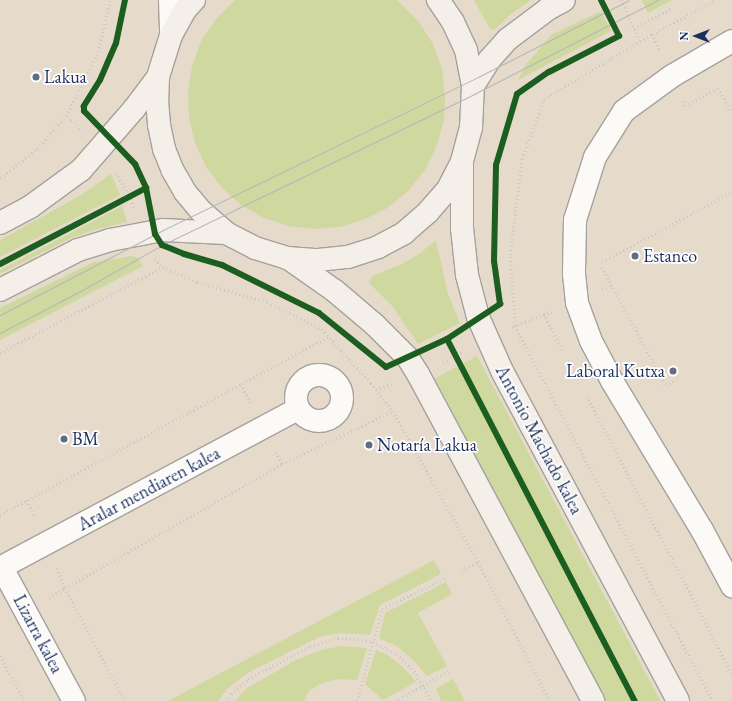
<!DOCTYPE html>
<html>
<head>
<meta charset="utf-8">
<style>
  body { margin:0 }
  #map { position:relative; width:732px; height:701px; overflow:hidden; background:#e6dbcb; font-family:"EB Garamond",serif }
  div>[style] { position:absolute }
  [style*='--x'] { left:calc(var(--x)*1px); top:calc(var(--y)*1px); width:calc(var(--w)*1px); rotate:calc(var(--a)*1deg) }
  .green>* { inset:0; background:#cfd89f; transform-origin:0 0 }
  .path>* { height:2.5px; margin-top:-1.25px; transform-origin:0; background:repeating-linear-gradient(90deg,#cac9c9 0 1px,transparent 0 4px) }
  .roads { filter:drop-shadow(1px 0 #a4a19d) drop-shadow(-1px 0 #a4a19d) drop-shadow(0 1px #a4a19d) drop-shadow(0 -1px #a4a19d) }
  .minor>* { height:22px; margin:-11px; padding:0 11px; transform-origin:11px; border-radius:11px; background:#fbfaf7 }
  .minor>.ring { margin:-11px; padding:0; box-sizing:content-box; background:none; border:22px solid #fbfaf7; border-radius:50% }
  .secondary>* { height:22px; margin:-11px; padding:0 11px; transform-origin:11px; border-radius:11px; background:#f4efe9 }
  .tram>* { height:1px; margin:-0.5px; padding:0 0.5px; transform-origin:0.5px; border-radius:0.5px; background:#b6b6b9 }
  .cycleway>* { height:6px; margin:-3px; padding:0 3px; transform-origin:3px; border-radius:3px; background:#1b5e20 }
  .dots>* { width:11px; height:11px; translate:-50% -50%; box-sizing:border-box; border:2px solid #fff; border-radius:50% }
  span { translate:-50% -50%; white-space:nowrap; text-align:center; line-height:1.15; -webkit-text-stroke:3.5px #fff; paint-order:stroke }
  .poi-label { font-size:18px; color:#1b2f5e }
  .left { translate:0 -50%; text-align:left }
  .right { translate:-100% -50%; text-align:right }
  .street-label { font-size:18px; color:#1b2f5e }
  .north { position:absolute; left:676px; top:16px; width:40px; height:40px; -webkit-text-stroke:3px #fff; paint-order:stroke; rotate:270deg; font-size:11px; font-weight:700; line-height:16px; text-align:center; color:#1b2f5e }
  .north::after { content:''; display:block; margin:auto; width:14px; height:18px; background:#1b2f5e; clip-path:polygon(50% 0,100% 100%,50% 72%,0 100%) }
</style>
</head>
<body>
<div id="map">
  <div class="green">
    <div style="clip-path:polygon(235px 0,397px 0,419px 22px,433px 44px,442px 69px,445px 95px,444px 121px,436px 147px,425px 170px,409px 190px,389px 207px,365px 219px,341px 227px,314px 229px,289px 226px,264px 218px,241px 205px,222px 188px,206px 167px,195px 143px,189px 118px,188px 92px,192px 66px,201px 41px,216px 19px)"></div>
    <div style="clip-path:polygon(474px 0,531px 0,511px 14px,494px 30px,490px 29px)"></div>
    <div style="clip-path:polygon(642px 0,672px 0,648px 13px)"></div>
    <div style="clip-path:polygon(601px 11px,611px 31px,518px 80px,525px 66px,551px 35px)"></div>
    <div style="clip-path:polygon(111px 174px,120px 195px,0 257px,0 240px,81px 195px)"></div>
    <div style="clip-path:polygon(122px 206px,127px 222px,94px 230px,69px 239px,0 274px,0 270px)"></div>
    <div style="clip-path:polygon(436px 240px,448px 294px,460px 323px,418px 344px,393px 307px,369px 283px,372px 276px,402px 264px,419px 254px)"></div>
    <div style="clip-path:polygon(132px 256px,138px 258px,143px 266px,0 340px,0 308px,94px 262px)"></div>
    <div style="left:477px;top:356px;width:391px;height:48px;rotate:62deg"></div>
    <div style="clip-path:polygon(434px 560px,441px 574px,380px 605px,370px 635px,341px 633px,319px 637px,249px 672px,228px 688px,218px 701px,168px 701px)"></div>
    <div style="clip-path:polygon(446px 582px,452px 594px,418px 613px,447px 666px,427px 676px,414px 661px,398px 647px,379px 638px,385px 613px)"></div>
    <div style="clip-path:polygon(341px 646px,367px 648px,357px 680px,336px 679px,320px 684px,309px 691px,304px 701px,235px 701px,247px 688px,296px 660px,321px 650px)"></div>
    <div style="clip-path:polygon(376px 650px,388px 655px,403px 667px,416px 682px,383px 700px,365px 684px)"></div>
    <div style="clip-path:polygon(453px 679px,465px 701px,441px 701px,436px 689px)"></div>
  </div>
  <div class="path">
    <div style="--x:621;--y:0;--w:45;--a:65.1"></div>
    <div style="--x:634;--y:28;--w:43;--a:-27.8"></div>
    <div style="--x:652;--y:34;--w:19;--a:65"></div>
    <div style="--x:683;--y:101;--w:5;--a:68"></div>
    <div style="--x:685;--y:106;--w:38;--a:-29"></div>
    <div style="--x:718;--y:88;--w:28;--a:60"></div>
    <div style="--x:80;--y:129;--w:19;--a:-137"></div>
    <div style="--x:66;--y:116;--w:72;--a:-63.4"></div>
    <div style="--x:98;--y:52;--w:53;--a:-77"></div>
    <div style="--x:116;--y:173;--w:26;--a:58"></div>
    <div style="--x:130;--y:195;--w:15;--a:74"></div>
    <div style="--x:0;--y:178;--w:47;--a:-38.1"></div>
    <div style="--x:37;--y:149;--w:44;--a:-48.7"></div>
    <div style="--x:155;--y:259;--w:11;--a:45"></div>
    <div style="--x:163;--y:267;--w:37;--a:24"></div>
    <div style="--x:197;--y:282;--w:74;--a:15.7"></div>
    <div style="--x:268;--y:302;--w:60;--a:26.6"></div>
    <div style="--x:322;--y:329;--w:73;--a:47.8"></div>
    <div style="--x:371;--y:383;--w:36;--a:52"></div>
    <div style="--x:393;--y:411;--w:173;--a:60.6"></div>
    <div style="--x:478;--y:562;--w:157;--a:62.6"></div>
    <div style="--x:602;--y:262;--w:148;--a:-28.3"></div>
    <div style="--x:602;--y:267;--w:135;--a:61.7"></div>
    <div style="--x:666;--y:386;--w:15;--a:-32"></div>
    <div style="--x:602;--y:289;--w:9;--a:-18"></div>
    <div style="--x:552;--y:312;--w:40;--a:159"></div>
    <div style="--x:515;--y:326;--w:71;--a:-94"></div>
    <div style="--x:510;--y:255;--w:97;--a:-82.9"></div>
    <div style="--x:522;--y:159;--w:64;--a:-69.9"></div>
    <div style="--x:544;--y:99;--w:126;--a:-31"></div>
    <div style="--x:652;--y:34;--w:72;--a:-28"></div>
    <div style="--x:544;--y:314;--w:44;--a:62.9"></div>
    <div style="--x:512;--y:327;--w:3;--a:-18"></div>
    <div style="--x:515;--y:326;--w:424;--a:62.2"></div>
    <div style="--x:0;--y:353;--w:184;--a:-27.8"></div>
    <div style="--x:443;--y:362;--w:22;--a:-27"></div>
    <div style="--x:241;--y:384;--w:21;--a:62"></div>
    <div style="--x:376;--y:390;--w:17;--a:-24"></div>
    <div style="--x:587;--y:396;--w:313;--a:62.4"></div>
    <div style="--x:276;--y:452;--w:13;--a:63"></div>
    <div style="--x:27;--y:500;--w:20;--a:66"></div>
    <div style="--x:0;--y:515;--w:373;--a:-28.5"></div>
    <div style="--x:57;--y:568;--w:22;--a:68"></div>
    <div style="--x:65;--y:588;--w:250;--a:-29.7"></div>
    <div style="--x:282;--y:464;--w:123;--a:-25.5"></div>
    <div style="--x:461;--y:570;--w:19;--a:-25"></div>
    <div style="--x:49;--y:598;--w:19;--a:-32"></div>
    <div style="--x:65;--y:588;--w:128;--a:62"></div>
    <div style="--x:0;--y:656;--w:51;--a:60.9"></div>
    <div style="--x:226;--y:701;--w:9;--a:-54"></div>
    <div style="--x:231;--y:694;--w:23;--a:-41"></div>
    <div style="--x:248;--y:679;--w:70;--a:-28"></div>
    <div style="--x:310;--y:646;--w:29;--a:-16"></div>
    <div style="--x:338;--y:638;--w:20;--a:3"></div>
    <div style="--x:358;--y:639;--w:15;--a:11"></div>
    <div style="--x:373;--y:642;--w:27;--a:27"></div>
    <div style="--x:397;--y:654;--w:24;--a:45"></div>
    <div style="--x:414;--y:671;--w:35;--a:59"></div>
    <div style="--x:357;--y:701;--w:95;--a:-74.8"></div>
    <div style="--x:382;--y:609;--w:69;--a:-25.8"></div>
    <div style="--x:395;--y:701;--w:62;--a:-29.1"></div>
  </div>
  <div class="roads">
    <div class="minor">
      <div style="--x:170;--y:0;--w:35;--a:88"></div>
      <div style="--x:732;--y:41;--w:69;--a:149.7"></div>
      <div style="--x:672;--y:76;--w:59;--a:143.9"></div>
      <div style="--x:624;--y:111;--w:54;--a:122.2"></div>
      <div style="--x:595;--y:157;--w:66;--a:107.6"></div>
      <div style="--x:575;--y:220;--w:54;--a:91.1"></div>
      <div style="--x:574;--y:274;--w:29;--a:84"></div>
      <div style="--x:577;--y:303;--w:40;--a:69.8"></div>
      <div style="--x:591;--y:341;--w:45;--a:62.3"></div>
      <div style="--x:612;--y:381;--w:174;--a:58.9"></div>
      <div style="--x:702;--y:530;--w:64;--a:61.8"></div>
      <div class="ring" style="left:296px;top:375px;width:24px;height:24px"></div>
      <div style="--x:0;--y:568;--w:338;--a:-28.1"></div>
      <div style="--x:2;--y:568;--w:151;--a:61.6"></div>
    </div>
    <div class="secondary">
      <div style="--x:194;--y:0;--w:13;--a:132"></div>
      <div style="--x:185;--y:10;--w:29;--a:119"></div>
      <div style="--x:171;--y:35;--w:44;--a:107.2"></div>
      <div style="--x:158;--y:77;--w:24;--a:92"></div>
      <div style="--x:157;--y:101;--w:24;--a:85"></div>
      <div style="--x:159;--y:125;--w:25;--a:78"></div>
      <div style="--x:164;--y:149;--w:24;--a:68"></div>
      <div style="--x:173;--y:171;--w:24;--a:60"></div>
      <div style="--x:185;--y:192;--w:25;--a:50"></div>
      <div style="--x:201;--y:211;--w:33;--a:41"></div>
      <div style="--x:226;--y:233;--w:33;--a:27"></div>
      <div style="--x:255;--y:248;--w:34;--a:17"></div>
      <div style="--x:287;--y:258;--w:31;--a:4"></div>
      <div style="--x:318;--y:260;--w:30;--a:-6"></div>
      <div style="--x:348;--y:257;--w:32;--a:-18"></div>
      <div style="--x:378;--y:247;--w:30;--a:-28"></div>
      <div style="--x:404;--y:233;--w:32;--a:-41"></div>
      <div style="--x:428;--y:212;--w:30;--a:-49"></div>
      <div style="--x:448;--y:189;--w:31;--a:-63"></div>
      <div style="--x:462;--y:161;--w:34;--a:-75"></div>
      <div style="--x:471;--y:128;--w:42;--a:-87.3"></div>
      <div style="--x:473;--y:86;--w:37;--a:-101"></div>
      <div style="--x:466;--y:50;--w:31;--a:-115"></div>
      <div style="--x:453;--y:22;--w:27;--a:-124"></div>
      <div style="--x:473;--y:86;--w:31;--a:-58"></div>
      <div style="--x:489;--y:60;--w:28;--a:-48"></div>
      <div style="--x:508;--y:39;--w:50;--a:-36.9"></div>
      <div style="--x:548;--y:9;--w:18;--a:-29"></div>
      <div style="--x:462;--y:164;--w:64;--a:90"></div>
      <div style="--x:462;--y:228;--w:47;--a:83.9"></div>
      <div style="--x:467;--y:275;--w:43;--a:75.3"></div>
      <div style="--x:478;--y:317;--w:59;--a:66"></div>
      <div style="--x:502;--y:371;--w:374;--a:61.9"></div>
      <div style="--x:0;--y:223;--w:34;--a:-28"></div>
      <div style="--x:30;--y:207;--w:63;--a:-36"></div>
      <div style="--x:81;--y:170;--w:81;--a:-49"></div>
      <div style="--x:134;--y:109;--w:40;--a:-53"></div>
      <div style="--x:288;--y:258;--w:57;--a:35.1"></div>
      <div style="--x:335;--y:291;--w:52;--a:40.4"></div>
      <div style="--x:375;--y:325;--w:47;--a:45"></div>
      <div style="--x:408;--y:358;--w:19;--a:58"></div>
      <div style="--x:418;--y:374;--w:371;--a:61.8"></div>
      <div style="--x:0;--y:290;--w:88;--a:-27.1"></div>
      <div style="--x:78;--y:250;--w:34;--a:-17"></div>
      <div style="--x:110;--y:240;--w:54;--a:-10.7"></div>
      <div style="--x:163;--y:230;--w:63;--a:2.7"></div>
    </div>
  </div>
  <div class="tram">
    <div style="--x:0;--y:315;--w:184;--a:-27.5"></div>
    <div style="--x:163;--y:230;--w:350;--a:-25.9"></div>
    <div style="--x:478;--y:77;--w:169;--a:-27"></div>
    <div style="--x:0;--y:333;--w:95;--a:-27.6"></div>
    <div style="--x:84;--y:289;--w:90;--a:-29.4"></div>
    <div style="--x:162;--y:245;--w:347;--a:-25.8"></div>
    <div style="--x:474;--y:94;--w:207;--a:-27.1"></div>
  </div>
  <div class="cycleway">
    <div style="--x:125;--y:0;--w:44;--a:101.8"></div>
    <div style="--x:116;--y:43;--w:40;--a:113.4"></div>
    <div style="--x:100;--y:80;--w:31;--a:122"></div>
    <div style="--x:84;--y:106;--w:5;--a:90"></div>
    <div style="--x:84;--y:111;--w:74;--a:46.1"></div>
    <div style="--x:135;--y:164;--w:26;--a:65"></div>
    <div style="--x:146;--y:188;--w:47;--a:78.9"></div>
    <div style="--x:155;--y:234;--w:13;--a:58"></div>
    <div style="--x:162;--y:245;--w:24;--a:22"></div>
    <div style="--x:184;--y:254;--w:40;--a:16"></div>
    <div style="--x:222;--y:265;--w:108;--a:26.3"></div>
    <div style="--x:319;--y:313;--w:86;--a:38.9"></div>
    <div style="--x:386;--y:367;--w:67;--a:-24.7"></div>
    <div style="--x:447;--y:339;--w:64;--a:-33.4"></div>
    <div style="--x:500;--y:304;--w:43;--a:-97.9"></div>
    <div style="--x:494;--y:261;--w:96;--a:-88.8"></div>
    <div style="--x:496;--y:165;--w:74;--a:-73.5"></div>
    <div style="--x:517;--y:94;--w:39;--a:-35"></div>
    <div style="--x:549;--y:72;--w:79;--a:-27.2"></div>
    <div style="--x:619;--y:36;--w:40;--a:-116.6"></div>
    <div style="--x:0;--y:264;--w:165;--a:-27.5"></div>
    <div style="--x:447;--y:339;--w:408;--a:62.6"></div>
  </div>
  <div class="dots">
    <div style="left:36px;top:77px;background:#626b84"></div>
    <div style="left:635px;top:256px;background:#626b84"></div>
    <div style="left:673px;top:371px;background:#626b84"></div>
    <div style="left:64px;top:439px;background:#626b84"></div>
    <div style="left:369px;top:445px;background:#626b84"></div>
  </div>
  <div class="poi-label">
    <span class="left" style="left:44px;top:77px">Lakua</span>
    <span class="left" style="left:643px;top:256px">Estanco</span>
    <span class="right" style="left:665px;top:371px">Laboral Kutxa</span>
    <span class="left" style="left:72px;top:439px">BM</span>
    <span class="left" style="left:377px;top:445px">Notaría Lakua</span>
  </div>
  <div class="street-label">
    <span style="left:539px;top:440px;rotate:62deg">Antonio Machado kalea</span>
    <span style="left:149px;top:489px;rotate:-28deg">Aralar mendiaren kalea</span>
    <span style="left:38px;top:634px;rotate:62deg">Lizarra kalea</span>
  </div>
  <div class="north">N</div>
</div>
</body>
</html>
